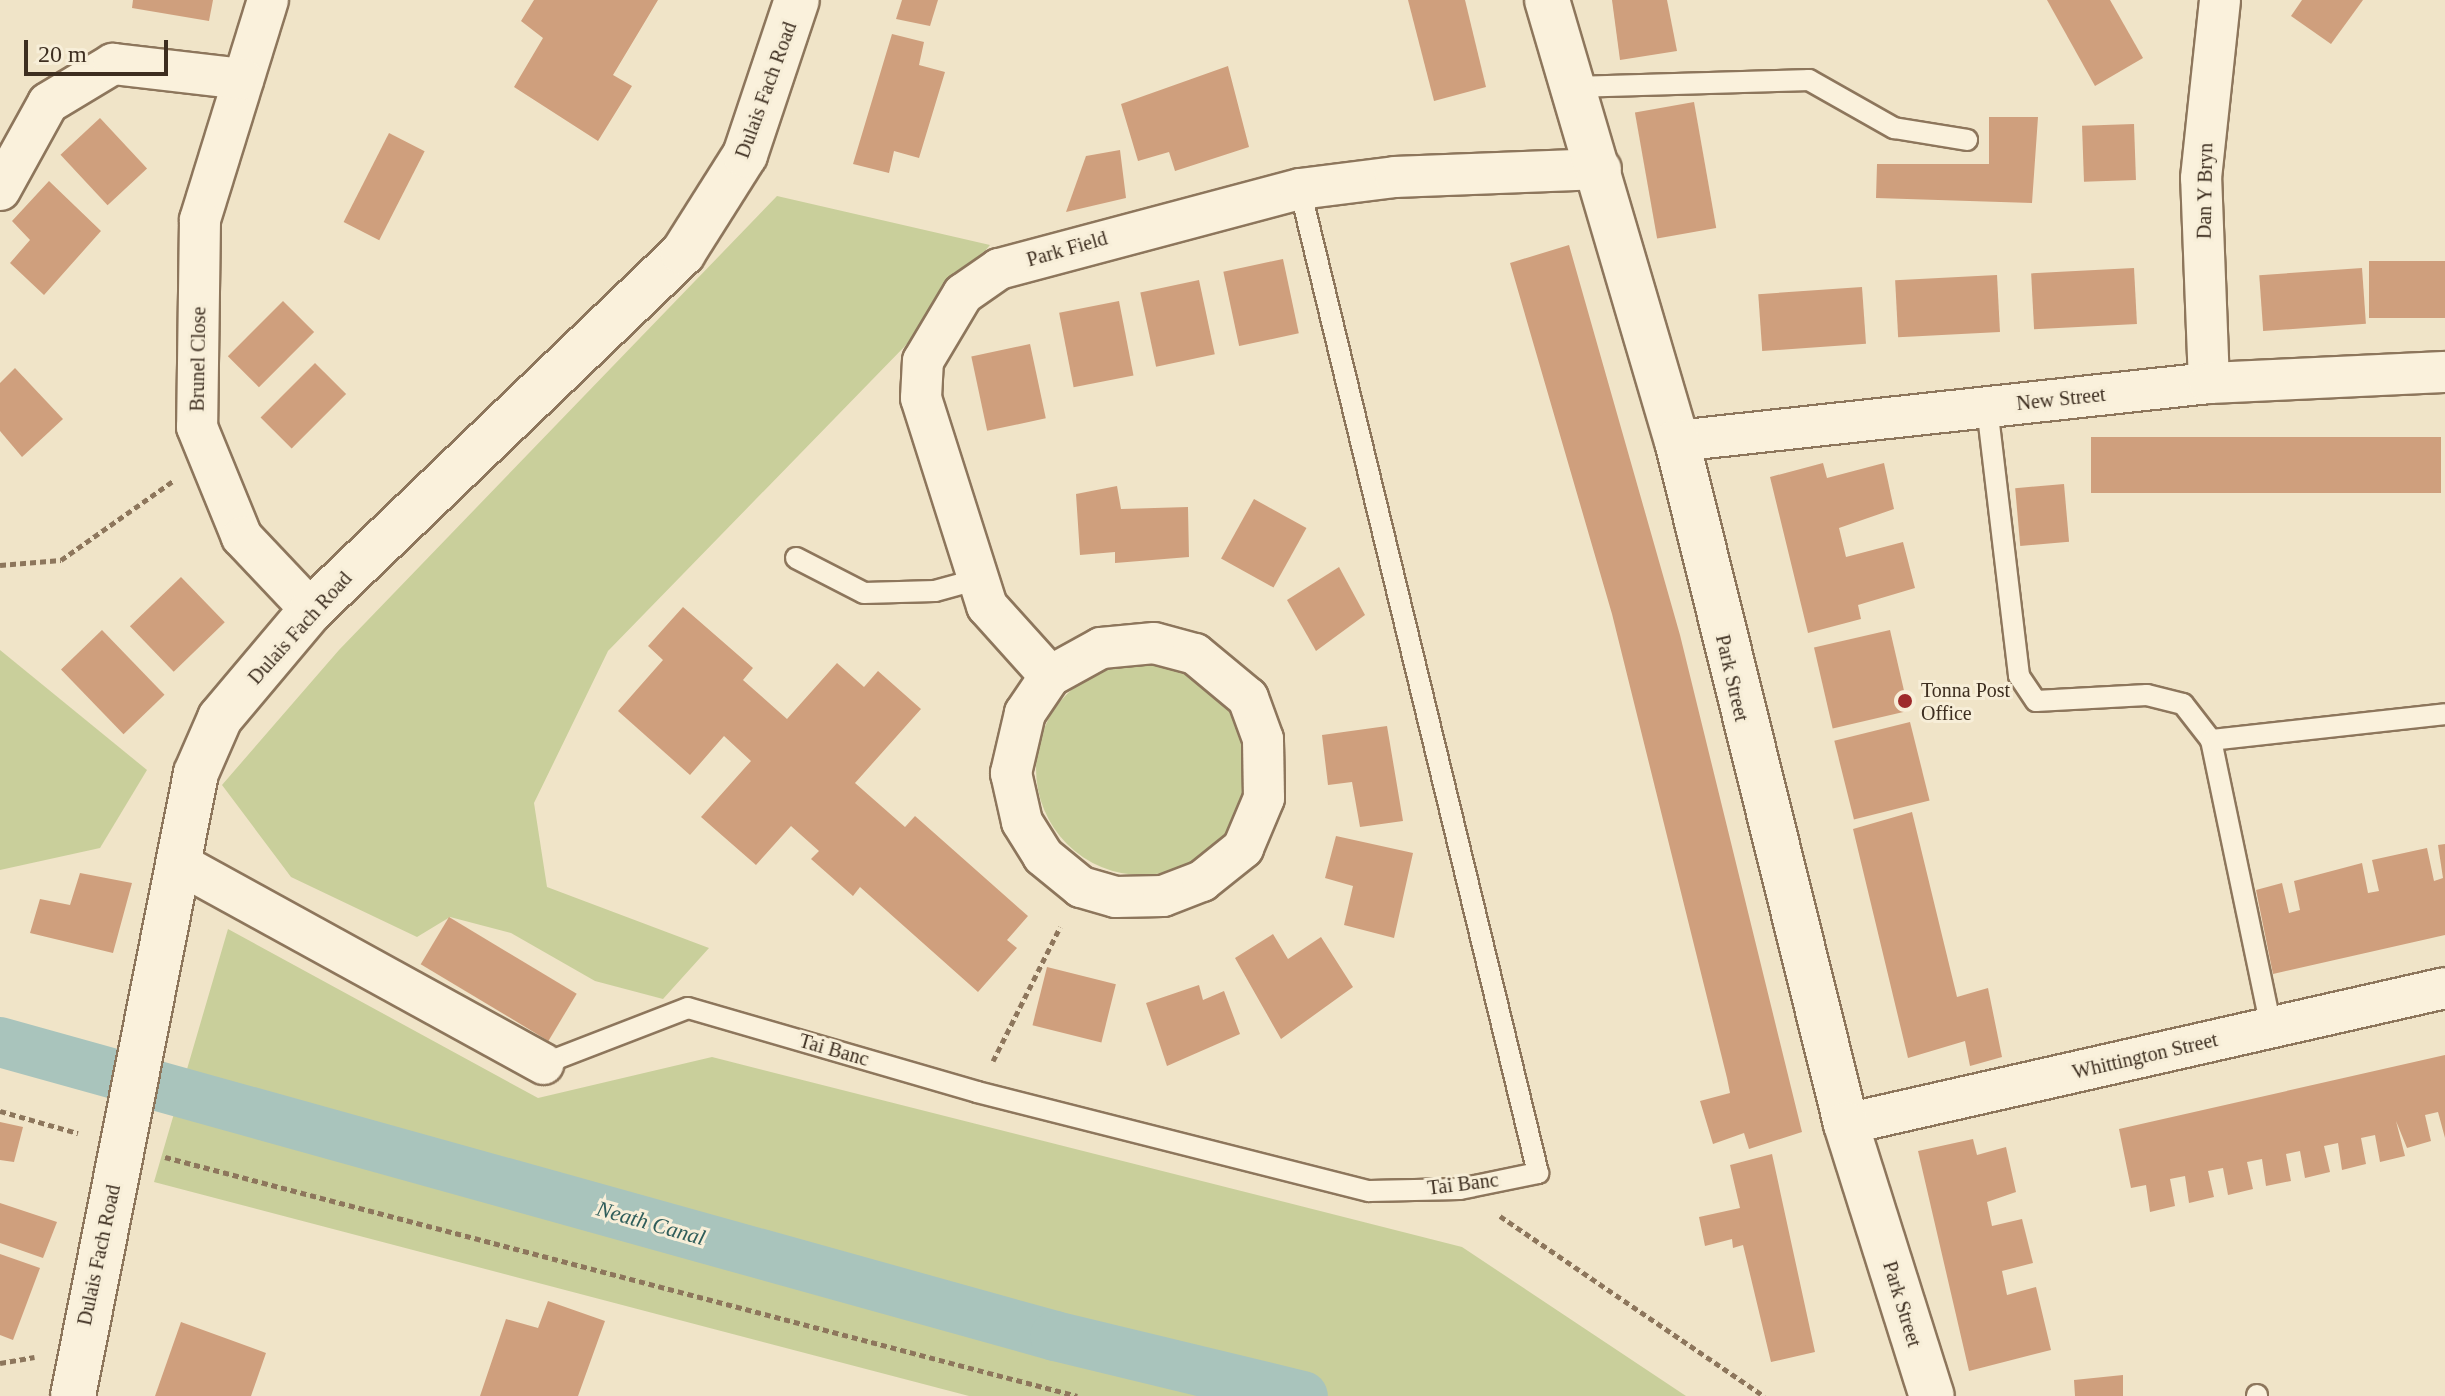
<!DOCTYPE html>
<html>
<head>
<meta charset="utf-8">
<style>
  body { margin:0 }
  #map { position:relative; width:2445px; height:1396px; overflow:hidden; background:#f0e4c8; font-family:Georgia,serif }
  div>[style] { position:absolute }
  [style*='--x'] { left:calc(var(--x)*1px); top:calc(var(--y)*1px); width:calc(var(--w)*1px); rotate:calc(var(--a)*1deg) }
  .green>* { inset:0; background:#c9cf9b }
  .round { border-radius:50% }
  .canal>* { height:50px; margin:-25px; padding:0 25px; transform-origin:25px; border-radius:25px; background:#a9c4bc }
  .building>* { inset:0; background:#cf9f7d; transform-origin:0 0 }
  .path>* { height:5px; margin-top:-2.5px; transform-origin:0; background:repeating-linear-gradient(90deg,#8d765c 0 6px,transparent 0 10px) }
  .roads { filter:drop-shadow(2px 0 #8d765c) drop-shadow(-2px 0 #8d765c) drop-shadow(0 2px #8d765c) drop-shadow(0 -2px #8d765c) }
  .lane>* { height:20px; margin:-10px; padding:0 10px; transform-origin:10px; border-radius:10px; background:#faf1dc }
  .street>* { height:40px; margin:-20px; padding:0 20px; transform-origin:20px; border-radius:20px; background:#faf1dc }
  .secondary>* { height:44px; margin:-22px; padding:0 22px; transform-origin:22px; border-radius:22px; background:#faf1dc }
  .dots>* { width:22px; height:22px; translate:-50% -50%; box-sizing:border-box; border:4px solid #f7eed8; border-radius:50% }
  span { translate:-50% -50%; white-space:nowrap; text-align:center; line-height:1.15; -webkit-text-stroke:6px #f7eed8; paint-order:stroke }
  .street-label { font-size:20px; color:#3d2e20 }
  .poi-label { font-size:20px; color:#3d2e20 }
  .left { translate:0 -50%; text-align:left }
  .water-label { font-size:22px; color:#2f5d5a; font-style:italic }
  .scale { position:absolute; left:24px; top:40px; width:144px; height:36px; box-sizing:border-box; border:4px solid #3d2e20; border-top:0; padding-left:10px; font-size:24px; line-height:28px; white-space:nowrap; color:#3d2e20; -webkit-text-stroke:6px #f7eed8; paint-order:stroke }
</style>
</head>
<body>
<div id="map">
  <div class="green">
    <div style="clip-path:polygon(777px 196px,990px 245px,907px 344px,608px 651px,534px 803px,547px 887px,709px 948px,663px 999px,595px 981px,511px 933px,450px 917px,417px 937px,291px 877px,222px 785px,339px 650px)"></div>
    <div style="clip-path:polygon(0 650px,147px 770px,100px 848px,0 870px)"></div>
    <div class="round" style="left:1036px;top:663px;width:212px;height:212px"></div>
    <div style="clip-path:polygon(228px 929px,538px 1098px,712px 1057px,1462px 1247px,1686px 1396px,969px 1396px,154px 1182px)"></div>
  </div>
  <div class="canal">
    <div style="--x:0;--y:1042;--w:1095;--a:15.57"></div>
    <div style="--x:1055;--y:1336;--w:255;--a:13.6"></div>
  </div>
  <div class="building">
    <div style="clip-path:polygon(133px 0,213px 0,209px 21px,132px 8px)"></div>
    <div style="clip-path:polygon(534px 0,658px 0,613px 75px,632px 86px,598px 141px,514px 87px,543px 38px,521px 21px)"></div>
    <div style="clip-path:polygon(902px 0,938px 0,930px 26px,896px 19px)"></div>
    <div style="clip-path:polygon(1408px 0,1465px 0,1486px 87px,1434px 101px)"></div>
    <div style="clip-path:polygon(1612px 0,1667px 0,1677px 51px,1620px 60px)"></div>
    <div style="clip-path:polygon(2047px 0,2110px 0,2143px 58px,2095px 86px)"></div>
    <div style="clip-path:polygon(2302px 0,2363px 0,2331px 44px,2291px 16px)"></div>
    <div style="clip-path:polygon(892px 34px,924px 42px,919px 65px,945px 72px,919px 158px,894px 151px,889px 173px,853px 164px)"></div>
    <div style="clip-path:polygon(1228px 66px,1249px 147px,1175px 171px,1169px 152px,1138px 161px,1121px 104px)"></div>
    <div style="left:1694px;top:102px;width:128px;height:60px;rotate:80deg"></div>
    <div style="clip-path:polygon(1989px 117px,2038px 117px,2032px 203px,1876px 198px,1877px 164px,1989px 164px)"></div>
    <div style="left:100px;top:118px;width:69px;height:54px;rotate:47deg"></div>
    <div style="left:2134px;top:124px;width:56px;height:52px;rotate:88deg"></div>
    <div style="left:389px;top:133px;width:40px;height:100px;rotate:27deg"></div>
    <div style="clip-path:polygon(1120px 150px,1126px 198px,1066px 212px,1086px 156px)"></div>
    <div style="clip-path:polygon(49px 181px,101px 231px,44px 295px,10px 263px,30px 240px,12px 221px)"></div>
    <div style="clip-path:polygon(1569px 245px,1680px 635px,1802px 1132px,1749px 1149px,1744px 1133px,1713px 1144px,1700px 1101px,1730px 1093px,1727px 1078px,1612px 614px,1510px 263px)"></div>
    <div style="left:1283px;top:259px;width:76px;height:61px;rotate:78deg"></div>
    <div style="left:2445px;top:261px;width:57px;height:76px;rotate:90deg"></div>
    <div style="left:2134px;top:268px;width:56px;height:103px;rotate:87deg"></div>
    <div style="left:2362px;top:268px;width:56px;height:103px;rotate:86deg"></div>
    <div style="left:1997px;top:275px;width:57px;height:102px;rotate:87deg"></div>
    <div style="left:1199px;top:280px;width:76px;height:60px;rotate:78deg"></div>
    <div style="left:1862px;top:287px;width:57px;height:104px;rotate:86deg"></div>
    <div style="left:283px;top:301px;width:44px;height:78px;rotate:45deg"></div>
    <div style="left:1119px;top:301px;width:76px;height:61px;rotate:79deg"></div>
    <div style="left:1030px;top:344px;width:76px;height:60px;rotate:78deg"></div>
    <div style="left:315px;top:363px;width:44px;height:77px;rotate:45deg"></div>
    <div style="clip-path:polygon(15px 368px,63px 419px,22px 457px,0 431px,0 383px)"></div>
    <div style="left:2441px;top:437px;width:56px;height:350px;rotate:90deg"></div>
    <div style="clip-path:polygon(1823px 463px,1827px 478px,1884px 463px,1894px 509px,1839px 528px,1846px 557px,1903px 542px,1915px 588px,1858px 605px,1861px 619px,1808px 633px,1770px 477px)"></div>
    <div style="left:2064px;top:484px;width:58px;height:49px;rotate:85deg"></div>
    <div style="clip-path:polygon(1117px 486px,1121px 509px,1188px 507px,1189px 557px,1115px 563px,1115px 552px,1080px 555px,1076px 494px)"></div>
    <div style="left:1254px;top:499px;width:60px;height:68px;rotate:29deg"></div>
    <div style="clip-path:polygon(1339px 567px,1365px 615px,1316px 651px,1287px 600px)"></div>
    <div style="left:181px;top:577px;width:63px;height:71px;rotate:46deg"></div>
    <div style="clip-path:polygon(683px 607px,753px 668px,743px 680px,787px 719px,837px 663px,864px 687px,878px 671px,921px 709px,855px 783px,905px 827px,915px 816px,1028px 916px,1007px 940px,1017px 948px,978px 992px,860px 887px,853px 896px,811px 859px,819px 851px,791px 826px,756px 865px,701px 817px,751px 761px,724px 736px,690px 775px,618px 711px,663px 660px,648px 646px)"></div>
    <div style="left:102px;top:630px;width:90px;height:57px;rotate:46deg"></div>
    <div style="left:1890px;top:630px;width:83px;height:78px;rotate:77deg"></div>
    <div style="left:1910px;top:722px;width:81px;height:78px;rotate:76deg"></div>
    <div style="clip-path:polygon(1387px 726px,1403px 821px,1360px 827px,1352px 782px,1328px 785px,1322px 735px)"></div>
    <div style="clip-path:polygon(1912px 812px,1957px 997px,1988px 988px,2002px 1057px,1970px 1066px,1965px 1041px,1908px 1058px,1853px 829px)"></div>
    <div style="clip-path:polygon(1336px 836px,1413px 853px,1394px 938px,1344px 925px,1353px 886px,1325px 878px)"></div>
    <div style="clip-path:polygon(2445px 844px,2445px 935px,2273px 974px,2256px 890px,2282px 883px,2289px 913px,2300px 910px,2294px 881px,2362px 863px,2368px 893px,2379px 891px,2372px 860px,2427px 848px,2434px 881px,2443px 878px,2438px 845px)"></div>
    <div style="clip-path:polygon(80px 873px,132px 883px,113px 953px,30px 933px,40px 899px,70px 905px)"></div>
    <div style="left:449px;top:917px;width:149px;height:55px;rotate:31deg"></div>
    <div style="clip-path:polygon(1273px 934px,1288px 959px,1321px 937px,1353px 987px,1281px 1039px,1235px 958px)"></div>
    <div style="left:1047px;top:967px;width:71px;height:60px;rotate:14deg"></div>
    <div style="clip-path:polygon(1199px 985px,1203px 1000px,1224px 991px,1240px 1034px,1167px 1066px,1146px 1003px)"></div>
    <div style="clip-path:polygon(2445px 1055px,2445px 1138px,2438px 1112px,2425px 1115px,2431px 1141px,2407px 1148px,2396px 1121px,2405px 1156px,2380px 1162px,2375px 1135px,2361px 1138px,2366px 1164px,2342px 1170px,2338px 1143px,2324px 1146px,2330px 1172px,2305px 1178px,2300px 1151px,2286px 1154px,2291px 1181px,2266px 1186px,2262px 1159px,2247px 1162px,2253px 1189px,2228px 1195px,2223px 1168px,2208px 1171px,2214px 1197px,2189px 1203px,2185px 1176px,2170px 1179px,2175px 1206px,2150px 1212px,2146px 1185px,2131px 1188px,2119px 1129px)"></div>
    <div style="clip-path:polygon(0 1122px,23px 1127px,14px 1162px,0 1160px)"></div>
    <div style="clip-path:polygon(1973px 1139px,1977px 1155px,2006px 1147px,2016px 1192px,1987px 1202px,1992px 1226px,2022px 1219px,2033px 1263px,2002px 1271px,2007px 1295px,2036px 1287px,2051px 1350px,1969px 1371px,1918px 1151px)"></div>
    <div style="clip-path:polygon(1772px 1154px,1815px 1352px,1771px 1362px,1743px 1245px,1733px 1248px,1732px 1239px,1705px 1246px,1699px 1217px,1740px 1208px,1730px 1165px)"></div>
    <div style="clip-path:polygon(0 1203px,57px 1222px,43px 1258px,0 1243px)"></div>
    <div style="clip-path:polygon(0 1254px,40px 1268px,13px 1340px,0 1335px)"></div>
    <div style="clip-path:polygon(548px 1301px,605px 1321px,578px 1396px,480px 1396px,506px 1319px,538px 1328px)"></div>
    <div style="clip-path:polygon(181px 1322px,266px 1353px,251px 1396px,155px 1396px)"></div>
    <div style="clip-path:polygon(2123px 1375px,2123px 1396px,2075px 1396px,2074px 1380px)"></div>
  </div>
  <div class="path">
    <div style="--x:0;--y:565;--w:61;--a:-4.7"></div>
    <div style="--x:61;--y:560;--w:137;--a:-35.2"></div>
    <div style="--x:993;--y:1061;--w:150;--a:-63.4"></div>
    <div style="--x:0;--y:1111;--w:81;--a:15.8"></div>
    <div style="--x:165;--y:1157;--w:943;--a:14.68"></div>
    <div style="--x:1500;--y:1216;--w:320;--a:34.3"></div>
    <div style="--x:0;--y:1363;--w:35;--a:-10"></div>
  </div>
  <div class="roads">
    <div class="lane">
      <div style="--x:1575;--y:87;--w:234;--a:-1.7"></div>
      <div style="--x:1809;--y:80;--w:98;--a:29.5"></div>
      <div style="--x:1894;--y:128;--w:74;--a:9.3"></div>
      <div style="--x:1987;--y:407;--w:271;--a:83.2"></div>
      <div style="--x:2019;--y:676;--w:30;--a:56"></div>
      <div style="--x:2036;--y:701;--w:111;--a:-3.1"></div>
      <div style="--x:2147;--y:695;--w:37;--a:14"></div>
      <div style="--x:2183;--y:704;--w:46;--a:52.1"></div>
      <div style="--x:2211;--y:740;--w:293;--a:78.2"></div>
      <div style="--x:796;--y:558;--w:76;--a:27.2"></div>
      <div style="--x:864;--y:593;--w:71;--a:-1.6"></div>
      <div style="--x:935;--y:591;--w:46;--a:-15.3"></div>
      <div style="--x:2211;--y:740;--w:235;--a:-6.3"></div>
      <div style="--x:543;--y:1064;--w:155;--a:-21.1"></div>
      <div style="--x:688;--y:1008;--w:301;--a:16.2"></div>
      <div style="--x:977;--y:1092;--w:404;--a:14.2"></div>
      <div style="--x:1369;--y:1191;--w:91;--a:-1.3"></div>
      <div style="--x:1460;--y:1189;--w:80;--a:-11.6"></div>
      <div style="--x:1538;--y:1173;--w:1012;--a:-103.6"></div>
      <div style="--x:2257;--y:1395;--w:1;--a:90"></div>
    </div>
    <div class="street">
      <div style="--x:268;--y:0;--w:230;--a:107.2"></div>
      <div style="--x:200;--y:220;--w:207;--a:90.8"></div>
      <div style="--x:197;--y:427;--w:119;--a:67.8"></div>
      <div style="--x:242;--y:537;--w:100;--a:46.6"></div>
      <div style="--x:0;--y:190;--w:99;--a:-61.1"></div>
      <div style="--x:48;--y:103;--w:76;--a:-31"></div>
      <div style="--x:113;--y:64;--w:131;--a:6.6"></div>
      <div style="--x:2209;--y:383;--w:205;--a:-92.2"></div>
      <div style="--x:2201;--y:178;--w:179;--a:-83.9"></div>
      <div style="--x:1677;--y:441;--w:535;--a:-6.22"></div>
      <div style="--x:2209;--y:383;--w:236;--a:-2.7"></div>
      <div style="--x:1050;--y:676;--w:45;--a:124"></div>
      <div style="--x:1025;--y:713;--w:62;--a:103.1"></div>
      <div style="--x:1011;--y:773;--w:50;--a:77.3"></div>
      <div style="--x:1022;--y:822;--w:40;--a:58"></div>
      <div style="--x:1043;--y:856;--w:49;--a:39.2"></div>
      <div style="--x:1081;--y:887;--w:36;--a:16"></div>
      <div style="--x:1116;--y:897;--w:47;--a:-1.2"></div>
      <div style="--x:1163;--y:896;--w:42;--a:-21"></div>
      <div style="--x:1202;--y:881;--w:53;--a:-38.8"></div>
      <div style="--x:1243;--y:848;--w:54;--a:-67.2"></div>
      <div style="--x:1264;--y:798;--w:59;--a:-91"></div>
      <div style="--x:1263;--y:739;--w:44;--a:-110.1"></div>
      <div style="--x:1248;--y:698;--w:69;--a:-140.3"></div>
      <div style="--x:1195;--y:654;--w:42;--a:-165"></div>
      <div style="--x:1154;--y:643;--w:53;--a:174.6"></div>
      <div style="--x:1101;--y:648;--w:58;--a:151.2"></div>
      <div style="--x:1050;--y:676;--w:94;--a:-132"></div>
      <div style="--x:987;--y:606;--w:218;--a:-107.6"></div>
      <div style="--x:921;--y:398;--w:37;--a:-87"></div>
      <div style="--x:923;--y:361;--w:78;--a:-59.2"></div>
      <div style="--x:963;--y:294;--w:44;--a:-34.8"></div>
      <div style="--x:999;--y:269;--w:311;--a:-14.9"></div>
      <div style="--x:1300;--y:189;--w:96;--a:-7.2"></div>
      <div style="--x:1395;--y:177;--w:206;--a:-2.2"></div>
      <div style="--x:178;--y:863;--w:417;--a:28.8"></div>
      <div style="--x:1846;--y:1124;--w:614;--a:-12.79"></div>
    </div>
    <div class="secondary">
      <div style="--x:1547;--y:0;--w:460;--a:73.6"></div>
      <div style="--x:1677;--y:441;--w:704;--a:76.1"></div>
      <div style="--x:1846;--y:1124;--w:285;--a:72.5"></div>
      <div style="--x:73;--y:1396;--w:635;--a:-78.83"></div>
      <div style="--x:196;--y:773;--w:60;--a:-66.4"></div>
      <div style="--x:220;--y:718;--w:141;--a:-49.9"></div>
      <div style="--x:311;--y:610;--w:516;--a:-43.82"></div>
      <div style="--x:683;--y:253;--w:116;--a:-57.7"></div>
      <div style="--x:745;--y:155;--w:163;--a:-71.5"></div>
    </div>
  </div>
  <div class="dots">
    <div style="left:1905px;top:701px;background:#9e2a2b"></div>
  </div>
  <div class="street-label">
    <span style="left:766px;top:90px;rotate:-70deg">Dulais Fach Road</span>
    <span style="left:2205px;top:191px;rotate:-89deg">Dan Y Bryn</span>
    <span style="left:1067px;top:249px;rotate:-16deg">Park Field</span>
    <span style="left:198px;top:359px;rotate:-89deg">Brunel Close</span>
    <span style="left:2061px;top:399px;rotate:-6deg">New Street</span>
    <span style="left:300px;top:628px;rotate:-48deg">Dulais Fach Road</span>
    <span style="left:1732px;top:678px;rotate:77deg">Park Street</span>
    <span style="left:834px;top:1050px;rotate:16deg">Tai Banc</span>
    <span style="left:2145px;top:1056px;rotate:-13deg">Whittington Street</span>
    <span style="left:1463px;top:1184px;rotate:-7deg">Tai Banc</span>
    <span style="left:99px;top:1255px;rotate:-78deg">Dulais Fach Road</span>
    <span style="left:1902px;top:1304px;rotate:73deg">Park Street</span>
  </div>
  <div class="poi-label">
    <span class="left" style="left:1921px;top:702px">Tonna Post<br>Office</span>
  </div>
  <div class="water-label">
    <span style="left:651px;top:1223px;rotate:16deg">Neath Canal</span>
  </div>
  <div class="scale">20 m</div>
</div>
</body>
</html>
